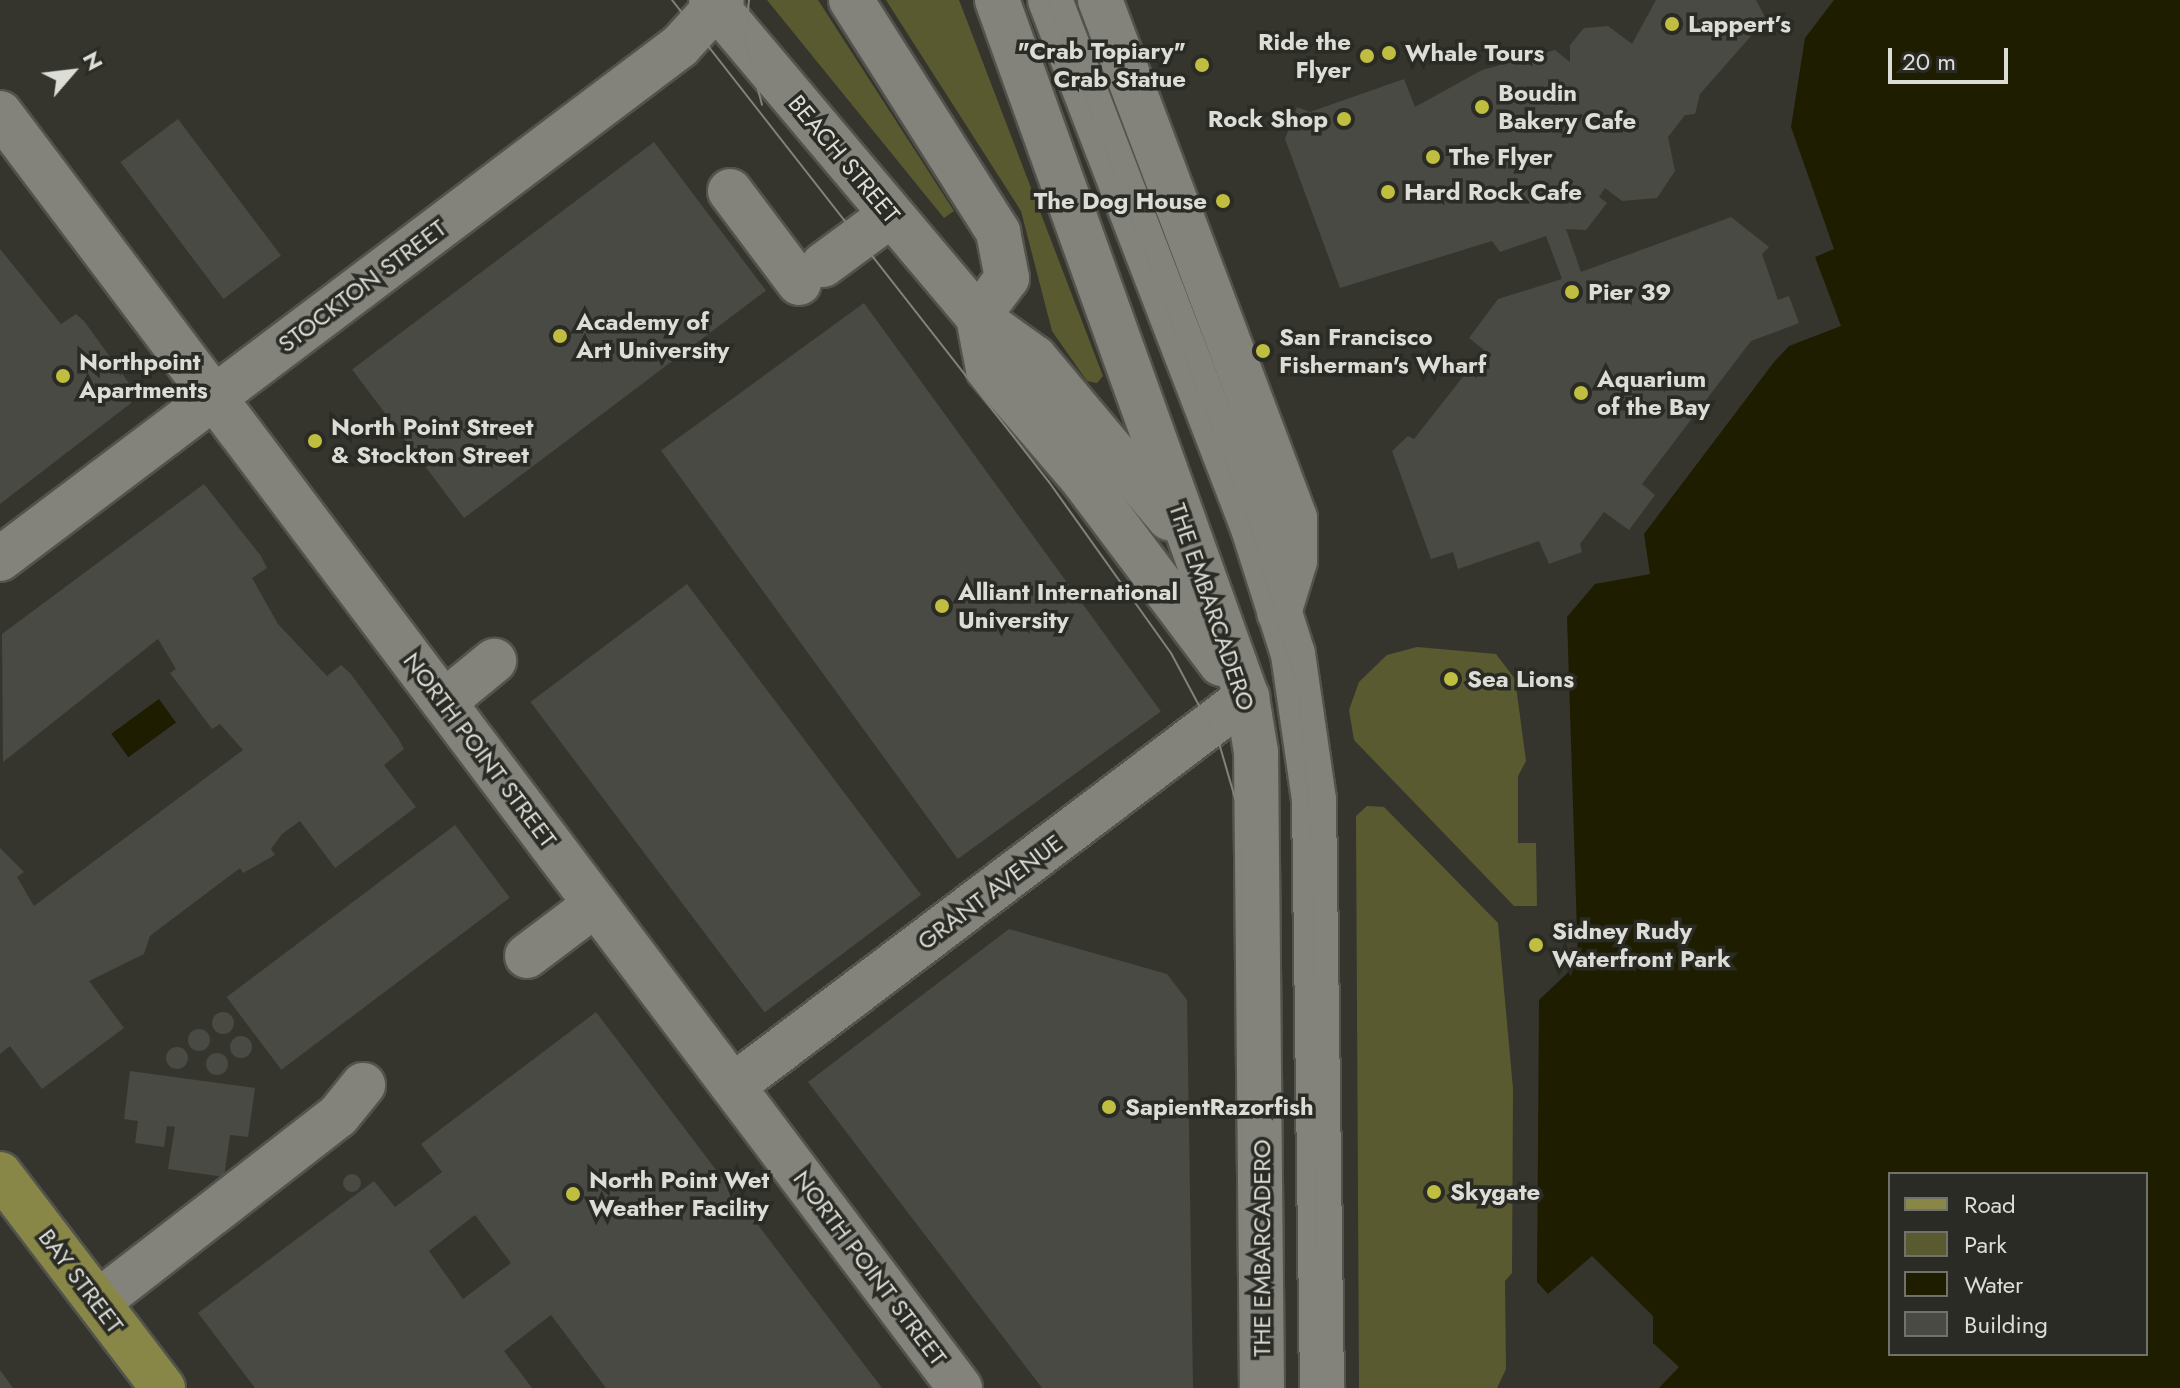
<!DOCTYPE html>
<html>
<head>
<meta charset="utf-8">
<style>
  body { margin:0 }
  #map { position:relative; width:2180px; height:1388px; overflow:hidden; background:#35352e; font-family:Jost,sans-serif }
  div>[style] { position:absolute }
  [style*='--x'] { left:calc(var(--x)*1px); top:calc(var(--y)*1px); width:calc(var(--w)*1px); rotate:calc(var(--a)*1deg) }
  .green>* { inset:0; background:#5a5a31 }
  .water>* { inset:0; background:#1e1d00; transform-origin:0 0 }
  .building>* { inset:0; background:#494a43; transform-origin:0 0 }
  .round { border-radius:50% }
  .roads { filter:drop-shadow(2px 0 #52534c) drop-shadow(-2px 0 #52534c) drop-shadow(0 2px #52534c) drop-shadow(0 -2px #52534c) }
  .minor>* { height:44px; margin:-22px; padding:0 22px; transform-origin:22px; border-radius:22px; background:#83837c }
  .major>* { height:44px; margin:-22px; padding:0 22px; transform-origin:22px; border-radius:22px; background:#888747 }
  .tram>* { height:2px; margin:-1px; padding:0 1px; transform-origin:1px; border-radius:1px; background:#82827c }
  .dots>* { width:22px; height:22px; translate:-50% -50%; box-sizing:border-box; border:4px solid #2b2b25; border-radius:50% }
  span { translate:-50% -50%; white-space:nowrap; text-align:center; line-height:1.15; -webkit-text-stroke:7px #2b2b25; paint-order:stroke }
  .poi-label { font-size:24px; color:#ddddd8; font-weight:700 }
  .left { translate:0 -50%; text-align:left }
  .right { translate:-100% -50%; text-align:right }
  .street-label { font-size:24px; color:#ddddd8 }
  .legend { position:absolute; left:1888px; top:1172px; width:260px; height:184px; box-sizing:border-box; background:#2b2b25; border:2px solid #72726d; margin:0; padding:10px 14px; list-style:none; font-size:24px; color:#ddddd8 }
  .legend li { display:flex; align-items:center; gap:16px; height:40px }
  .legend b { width:40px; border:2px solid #72726d }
  .north { position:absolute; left:32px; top:32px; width:80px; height:80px; -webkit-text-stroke:6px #2b2b25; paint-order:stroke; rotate:62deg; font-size:22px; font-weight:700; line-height:32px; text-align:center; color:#ddddd8 }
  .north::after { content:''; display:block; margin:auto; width:28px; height:36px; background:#ddddd8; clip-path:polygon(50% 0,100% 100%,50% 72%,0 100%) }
  .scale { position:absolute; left:1888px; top:48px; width:120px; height:36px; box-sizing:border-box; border:4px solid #ddddd8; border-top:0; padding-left:10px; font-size:24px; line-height:28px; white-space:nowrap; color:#ddddd8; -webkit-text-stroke:6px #2b2b25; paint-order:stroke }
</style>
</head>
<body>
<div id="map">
  <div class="green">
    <div style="clip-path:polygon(767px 0,818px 0,954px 211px,944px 218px)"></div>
    <div style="clip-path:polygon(886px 0,959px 0,1103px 376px,1097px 383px,1087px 381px,1052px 331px,1021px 211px)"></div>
    <div style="clip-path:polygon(1417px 647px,1496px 654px,1515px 679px,1526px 761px,1518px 776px,1518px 843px,1536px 843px,1537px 906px,1514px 906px,1354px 740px,1349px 710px,1359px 682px,1387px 655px)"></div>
    <div style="clip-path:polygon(1367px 806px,1384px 807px,1498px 923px,1513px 1089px,1512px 1273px,1505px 1281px,1506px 1369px,1497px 1388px,1359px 1388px,1356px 816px)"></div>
  </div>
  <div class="water">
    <div style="clip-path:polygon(evenodd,1834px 0,2180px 0,2180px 1388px,1659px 1388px,1679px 1367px,1653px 1343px,1653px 1316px,1592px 1256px,1548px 1294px,1537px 1282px,1539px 1000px,1578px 963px,1567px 617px,1595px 584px,1650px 574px,1644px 534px,1774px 362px,1789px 346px,1841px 326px,1815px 257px,1834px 249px,1791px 127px,1805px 38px,1834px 0,2146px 1174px,2146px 1354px,1890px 1354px,1890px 1174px,2146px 1174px)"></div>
    <div style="left:159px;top:699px;width:29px;height:59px;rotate:54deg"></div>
  </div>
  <div class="building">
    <div style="clip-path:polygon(1656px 0,1756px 0,1766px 19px,1700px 94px,1695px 114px,1685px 115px,1668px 137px,1675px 171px,1657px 198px,1622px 201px,1605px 188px,1599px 197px,1607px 203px,1586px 230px,1566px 229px,1581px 272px,1731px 217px,1769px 247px,1762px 254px,1778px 300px,1789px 296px,1799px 323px,1751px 341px,1642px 484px,1655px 495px,1629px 530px,1604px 512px,1580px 544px,1582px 552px,1549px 564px,1539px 541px,1458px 569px,1453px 552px,1431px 559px,1392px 451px,1408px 436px,1414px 439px,1484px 350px,1469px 338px,1498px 299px,1562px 279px,1546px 236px,1500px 252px,1492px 241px,1340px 288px,1285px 139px,1297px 107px,1310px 112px,1404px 79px,1415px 107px,1482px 70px,1555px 50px,1570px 62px,1570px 45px,1584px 28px,1608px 26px,1632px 44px)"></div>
    <div style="left:178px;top:119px;width:171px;height:72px;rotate:53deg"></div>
    <div style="left:654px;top:142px;width:186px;height:378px;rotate:53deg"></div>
    <div style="clip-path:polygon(0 249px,61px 324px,76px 314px,84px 321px,139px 397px,0 504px)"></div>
    <div style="left:864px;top:303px;width:505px;height:251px;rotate:54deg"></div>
    <div style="clip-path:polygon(204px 484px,261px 556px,267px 568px,252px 578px,278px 624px,327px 676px,341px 665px,350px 673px,398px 738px,404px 749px,384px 765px,416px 807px,335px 868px,300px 821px,282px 834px,271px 849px,275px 855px,243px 873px,240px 868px,167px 923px,150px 936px,144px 954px,89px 981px,124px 1028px,42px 1089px,10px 1046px,0 1054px,0 848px,24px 872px,17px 877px,34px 906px,243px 750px,220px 724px,212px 729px,170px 673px,176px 669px,158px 639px,3px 762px,2px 634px)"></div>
    <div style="left:687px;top:584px;width:389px;height:196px;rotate:53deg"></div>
    <div style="left:455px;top:825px;width:91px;height:286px;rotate:53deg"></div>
    <div style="clip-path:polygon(1009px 929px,1167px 974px,1187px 1000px,1193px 1388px,1042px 1388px,808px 1082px)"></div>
    <div class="round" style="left:212px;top:1012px;width:22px;height:22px"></div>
    <div style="clip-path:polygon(evenodd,596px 1012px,882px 1388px,606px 1388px,551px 1315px,504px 1351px,532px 1388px,255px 1388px,198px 1313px,374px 1181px,395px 1207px,442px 1172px,421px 1144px,596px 1012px,475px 1215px,511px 1263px,463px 1299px,429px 1251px,475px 1215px)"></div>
    <div class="round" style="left:188px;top:1029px;width:22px;height:22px"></div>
    <div class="round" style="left:230px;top:1036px;width:22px;height:22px"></div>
    <div class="round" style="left:166px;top:1047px;width:22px;height:22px"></div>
    <div class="round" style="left:206px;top:1053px;width:22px;height:22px"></div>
    <div style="clip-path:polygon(130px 1071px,255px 1088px,248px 1137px,230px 1135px,224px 1177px,168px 1169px,175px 1127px,167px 1126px,164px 1147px,135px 1143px,138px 1121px,124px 1119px)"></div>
    <div class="round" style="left:343px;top:1174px;width:18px;height:18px"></div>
    <div style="clip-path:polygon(0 1370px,13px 1388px,0 1388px)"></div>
  </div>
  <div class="roads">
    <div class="minor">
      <div style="--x:711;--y:0;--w:414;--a:49.9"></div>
      <div style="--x:978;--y:317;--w:70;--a:35.7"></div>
      <div style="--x:1035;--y:358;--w:209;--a:50.1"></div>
      <div style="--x:851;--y:0;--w:275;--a:57.6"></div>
      <div style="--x:998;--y:232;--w:47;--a:78.9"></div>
      <div style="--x:1007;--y:278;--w:49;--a:126.6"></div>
      <div style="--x:978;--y:317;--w:53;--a:79.1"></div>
      <div style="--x:988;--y:369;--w:146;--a:49.4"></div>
      <div style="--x:1083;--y:480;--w:230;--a:53.1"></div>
      <div style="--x:997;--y:0;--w:740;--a:70.27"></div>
      <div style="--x:1247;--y:697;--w:56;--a:80.7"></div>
      <div style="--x:1256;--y:752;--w:636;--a:89.46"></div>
      <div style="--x:1050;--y:0;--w:566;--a:68.97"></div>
      <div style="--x:1253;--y:528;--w:132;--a:72.4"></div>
      <div style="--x:1293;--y:654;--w:148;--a:81.8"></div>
      <div style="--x:1314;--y:800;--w:588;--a:89.22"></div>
      <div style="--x:1100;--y:0;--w:553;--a:69.37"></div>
      <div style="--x:1295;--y:518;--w:43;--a:90"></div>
      <div style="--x:1295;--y:561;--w:54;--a:107.1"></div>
      <div style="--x:0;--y:113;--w:1596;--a:53.02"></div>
      <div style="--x:730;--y:191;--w:115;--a:53.1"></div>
      <div style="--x:823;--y:265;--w:84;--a:-36.3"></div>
      <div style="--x:0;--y:559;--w:852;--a:-37.03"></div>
      <div style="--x:680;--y:46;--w:62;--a:-47.6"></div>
      <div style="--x:444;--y:702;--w:65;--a:-39.4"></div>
      <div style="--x:527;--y:956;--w:86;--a:-37"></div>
      <div style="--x:733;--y:1086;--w:645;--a:-37.12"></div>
      <div style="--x:98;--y:1302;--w:304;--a:-37.8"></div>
      <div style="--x:338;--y:1116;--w:40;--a:-51"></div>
    </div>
    <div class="major">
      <div style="--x:0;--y:1174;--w:269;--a:52.7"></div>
    </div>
  </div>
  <div class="tram">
    <div style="--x:672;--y:0;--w:612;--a:51.97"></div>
    <div style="--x:1049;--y:482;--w:210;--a:54.5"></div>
    <div style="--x:1171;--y:653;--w:102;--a:61.9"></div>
    <div style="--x:1219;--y:743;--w:72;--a:73.8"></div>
    <div style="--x:1239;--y:812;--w:48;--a:87.6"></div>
    <div style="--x:1241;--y:860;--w:528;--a:90"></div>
    <div style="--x:749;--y:0;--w:40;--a:95.7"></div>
    <div style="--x:745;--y:40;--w:67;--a:75.3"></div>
    <div style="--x:1048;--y:0;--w:567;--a:69.01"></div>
    <div style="--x:1251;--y:529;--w:171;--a:73.7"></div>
    <div style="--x:1299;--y:693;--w:156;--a:85.2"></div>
    <div style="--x:1312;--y:848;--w:540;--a:89.36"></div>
  </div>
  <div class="dots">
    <div style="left:1672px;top:24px;background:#c0be40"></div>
    <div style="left:1389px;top:53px;background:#c0be40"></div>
    <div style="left:1367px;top:56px;background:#c0be40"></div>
    <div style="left:1202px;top:65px;background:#c0be40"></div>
    <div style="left:1482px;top:107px;background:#c0be40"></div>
    <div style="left:1344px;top:119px;background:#c0be40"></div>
    <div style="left:1433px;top:157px;background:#c0be40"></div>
    <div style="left:1388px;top:192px;background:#c0be40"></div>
    <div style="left:1223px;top:201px;background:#c0be40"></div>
    <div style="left:1572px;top:292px;background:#c0be40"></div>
    <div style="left:560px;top:336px;background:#c0be40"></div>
    <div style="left:1263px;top:351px;background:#c0be40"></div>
    <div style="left:63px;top:376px;background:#c0be40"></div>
    <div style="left:1581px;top:393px;background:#c0be40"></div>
    <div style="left:315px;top:441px;background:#c0be40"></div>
    <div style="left:942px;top:606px;background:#c0be40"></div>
    <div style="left:1451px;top:679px;background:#c0be40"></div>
    <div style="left:1536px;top:945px;background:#c0be40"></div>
    <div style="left:1109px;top:1107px;background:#c0be40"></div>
    <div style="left:1434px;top:1192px;background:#c0be40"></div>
    <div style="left:573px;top:1194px;background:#c0be40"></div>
  </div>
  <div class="poi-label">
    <span class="left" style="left:1688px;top:24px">Lappert’s</span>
    <span class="right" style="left:1351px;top:56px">Ride the<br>Flyer</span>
    <span class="right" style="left:1186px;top:65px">"Crab Topiary"<br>Crab Statue</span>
    <span class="left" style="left:1405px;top:53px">Whale Tours</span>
    <span class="left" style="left:1498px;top:107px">Boudin<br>Bakery Cafe</span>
    <span class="right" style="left:1328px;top:119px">Rock Shop</span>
    <span class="left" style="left:1449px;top:157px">The Flyer</span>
    <span class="left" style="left:1404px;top:192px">Hard Rock Cafe</span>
    <span class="right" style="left:1207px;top:201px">The Dog House</span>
    <span class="left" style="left:1588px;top:292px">Pier 39</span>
    <span class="left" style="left:576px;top:336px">Academy of<br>Art University</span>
    <span class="left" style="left:1279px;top:351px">San Francisco<br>Fisherman's Wharf</span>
    <span class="left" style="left:79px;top:376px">Northpoint<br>Apartments</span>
    <span class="left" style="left:1597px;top:393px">Aquarium<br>of the Bay</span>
    <span class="left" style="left:331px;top:441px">North Point Street<br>&amp; Stockton Street</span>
    <span class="left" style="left:958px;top:606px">Alliant International<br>University</span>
    <span class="left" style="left:1467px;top:679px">Sea Lions</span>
    <span class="left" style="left:1552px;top:945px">Sidney Rudy<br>Waterfront Park</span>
    <span class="left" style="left:1125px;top:1107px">SapientRazorfish</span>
    <span class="left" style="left:589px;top:1194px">North Point Wet<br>Weather Facility</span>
    <span class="left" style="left:1450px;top:1192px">Skygate</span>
  </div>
  <div class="street-label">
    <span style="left:844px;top:159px;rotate:50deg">BEACH STREET</span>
    <span style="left:362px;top:286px;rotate:-37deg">STOCKTON STREET</span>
    <span style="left:1212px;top:607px;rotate:71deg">THE EMBARCADERO</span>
    <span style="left:480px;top:750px;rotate:53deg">NORTH POINT STREET</span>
    <span style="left:990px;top:892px;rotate:-37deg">GRANT AVENUE</span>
    <span style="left:1262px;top:1248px;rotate:-90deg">THE EMBARCADERO</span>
    <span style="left:870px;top:1268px;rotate:53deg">NORTH POINT STREET</span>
    <span style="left:81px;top:1281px;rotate:53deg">BAY STREET</span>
  </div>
  <ul class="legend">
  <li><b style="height:10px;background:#888747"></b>Road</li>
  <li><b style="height:22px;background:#5a5a31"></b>Park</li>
  <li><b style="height:22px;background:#1e1d00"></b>Water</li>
  <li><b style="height:22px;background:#494a43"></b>Building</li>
  </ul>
  <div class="north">N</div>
  <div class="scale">20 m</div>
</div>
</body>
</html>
